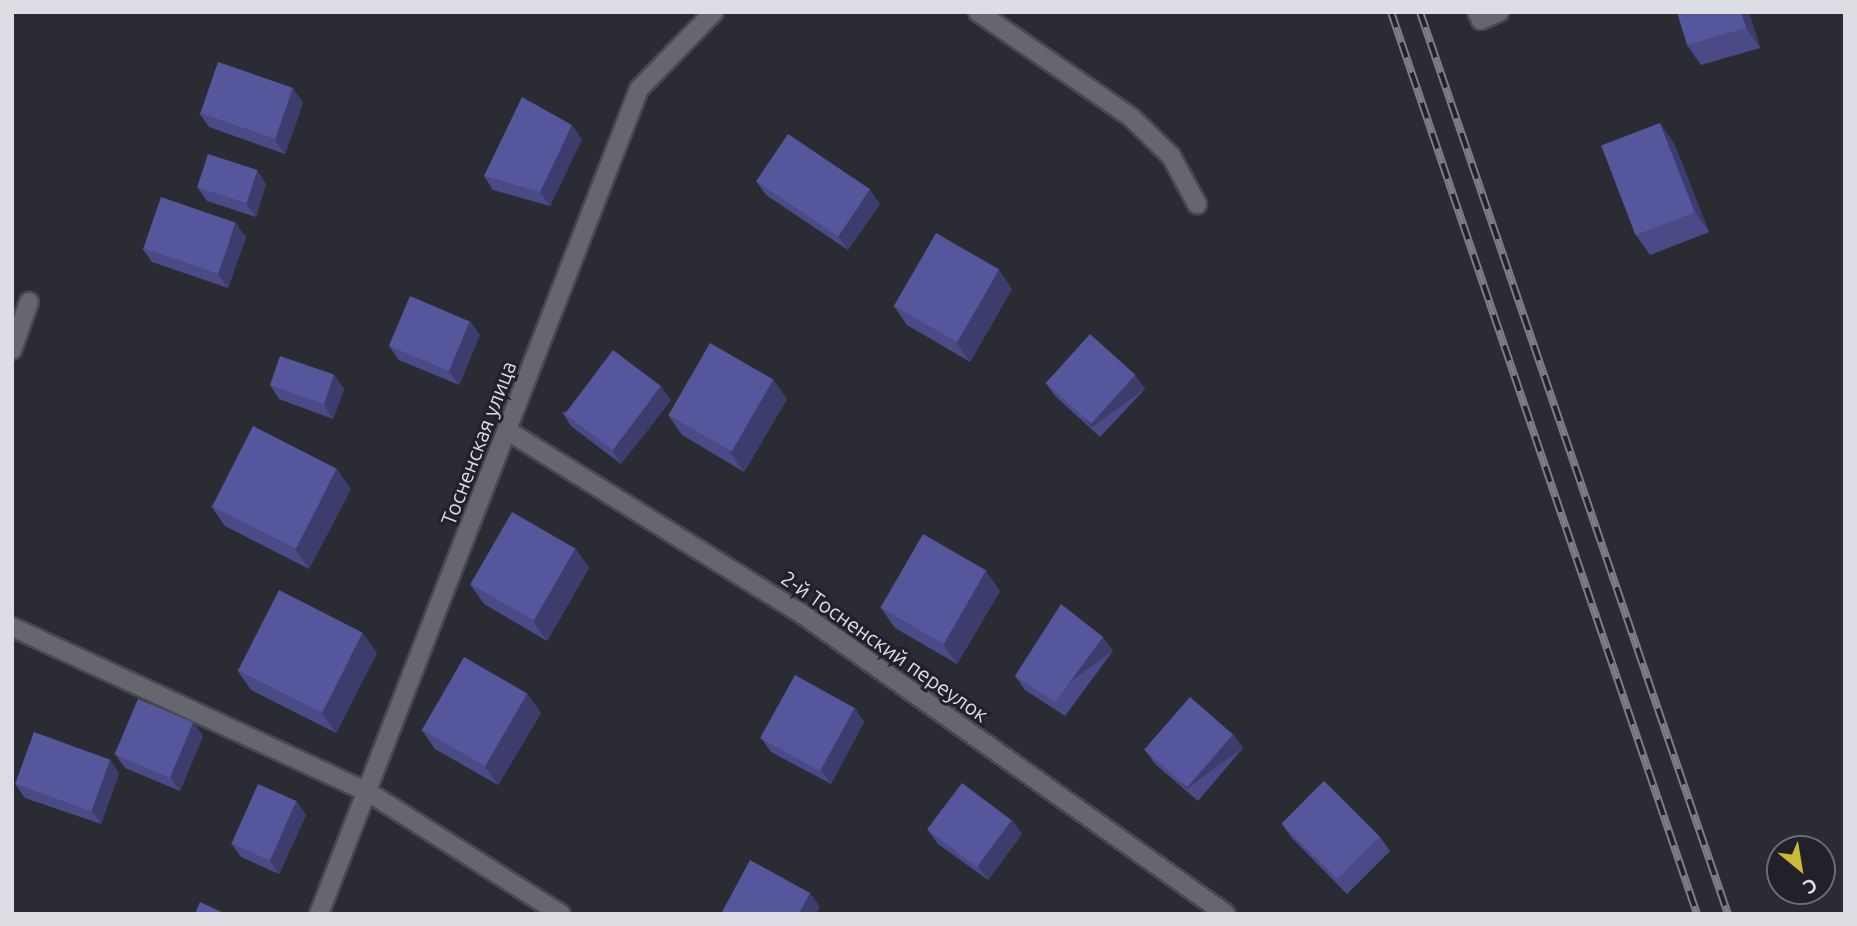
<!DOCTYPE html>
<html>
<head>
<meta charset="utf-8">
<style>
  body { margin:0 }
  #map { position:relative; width:1857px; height:926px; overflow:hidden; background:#2b2c33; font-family:Ubuntu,sans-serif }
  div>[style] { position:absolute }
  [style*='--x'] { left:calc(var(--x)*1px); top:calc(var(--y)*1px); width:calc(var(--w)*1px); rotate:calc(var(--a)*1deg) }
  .roads { filter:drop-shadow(2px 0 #48494f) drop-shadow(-2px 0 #48494f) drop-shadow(0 2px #48494f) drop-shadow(0 -2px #48494f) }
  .street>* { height:18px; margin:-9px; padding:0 9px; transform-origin:9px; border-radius:9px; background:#65666e }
  .rail>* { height:8px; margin-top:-4px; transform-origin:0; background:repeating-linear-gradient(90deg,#212229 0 16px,#7d7e84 0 32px); box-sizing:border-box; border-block:2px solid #7d7e84 }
  .wall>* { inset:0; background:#494a86 }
  .shaded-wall>* { inset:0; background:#3c3c6d; transform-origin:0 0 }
  .building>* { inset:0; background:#55569c; transform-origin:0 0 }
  span { translate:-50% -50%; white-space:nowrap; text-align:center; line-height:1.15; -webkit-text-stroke:6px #212229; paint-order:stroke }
  .street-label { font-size:21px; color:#dddee3 }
  .frame { position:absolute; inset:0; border:14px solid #dddee3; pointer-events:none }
  .north { position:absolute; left:1766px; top:835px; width:70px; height:70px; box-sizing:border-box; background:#212229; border:2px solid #6c6d73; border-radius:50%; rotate:150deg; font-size:19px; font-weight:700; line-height:28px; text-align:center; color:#dddee3 }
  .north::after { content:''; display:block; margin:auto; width:24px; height:32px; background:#ccb938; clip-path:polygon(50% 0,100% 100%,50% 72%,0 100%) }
</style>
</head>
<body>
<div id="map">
  <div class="roads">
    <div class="street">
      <div style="--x:978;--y:12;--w:187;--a:34.5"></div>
      <div style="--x:1132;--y:118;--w:54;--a:44.3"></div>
      <div style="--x:1171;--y:156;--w:55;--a:61.6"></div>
      <div style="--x:1477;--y:12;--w:9;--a:63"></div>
      <div style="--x:1481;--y:20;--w:20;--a:-24"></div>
      <div style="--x:12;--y:350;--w:51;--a:-70.5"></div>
      <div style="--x:508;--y:431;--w:346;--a:31.9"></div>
      <div style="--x:802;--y:614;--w:519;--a:35.28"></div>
      <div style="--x:12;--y:627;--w:392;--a:24.9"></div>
      <div style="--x:368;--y:792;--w:228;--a:32.3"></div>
      <div style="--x:319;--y:914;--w:885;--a:-68.8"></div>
      <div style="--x:639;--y:89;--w:107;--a:-45.8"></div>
    </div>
  </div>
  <div class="rail">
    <div style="--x:1391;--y:12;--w:952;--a:71.26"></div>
    <div style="--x:1420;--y:12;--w:953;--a:71.15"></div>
  </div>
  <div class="wall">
    <div style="clip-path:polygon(1749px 12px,1760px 48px,1701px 65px,1687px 45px)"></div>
    <div style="clip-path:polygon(293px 88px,303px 103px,285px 154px,209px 127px,199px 113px)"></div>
    <div style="clip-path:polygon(582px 139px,550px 206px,493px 190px,484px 176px)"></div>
    <div style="clip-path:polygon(1674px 143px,1709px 232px,1650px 255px,1636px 235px)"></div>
    <div style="clip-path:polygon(756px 181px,880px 204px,848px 250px,766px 195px)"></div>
    <div style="clip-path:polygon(266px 184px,256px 217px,207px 201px,197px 187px)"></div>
    <div style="clip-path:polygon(246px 237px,228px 288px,152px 262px,142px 248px)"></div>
    <div style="clip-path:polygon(1012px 289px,970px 362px,907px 325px,893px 305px)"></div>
    <div style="clip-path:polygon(480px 335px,459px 385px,399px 360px,389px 346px)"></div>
    <div style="clip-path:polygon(334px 375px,344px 389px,333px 419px,279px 399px,270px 385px)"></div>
    <div style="clip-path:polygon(1135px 375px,1145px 389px,1100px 437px,1055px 396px,1045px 382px)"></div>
    <div style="clip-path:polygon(787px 399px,744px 472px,682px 435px,668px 415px)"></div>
    <div style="clip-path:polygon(671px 400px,621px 464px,571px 426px,562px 412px)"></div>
    <div style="clip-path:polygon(351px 489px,309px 569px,225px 526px,211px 506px)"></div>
    <div style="clip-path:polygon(575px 548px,589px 568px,547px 641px,484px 604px,470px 584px)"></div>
    <div style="clip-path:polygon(1000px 591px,957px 664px,895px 628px,881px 608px)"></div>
    <div style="clip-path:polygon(1113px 651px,1065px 716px,1025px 690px,1015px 676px)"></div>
    <div style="clip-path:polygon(377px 653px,336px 733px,251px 690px,237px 670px)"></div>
    <div style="clip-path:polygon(855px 708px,864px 722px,831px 784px,771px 752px,761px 738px)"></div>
    <div style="clip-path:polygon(541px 713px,498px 785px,435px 749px,421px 729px)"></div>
    <div style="clip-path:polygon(1233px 734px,1243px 748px,1198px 801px,1155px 764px,1145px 750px)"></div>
    <div style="clip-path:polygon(203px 736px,180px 791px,125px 768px,115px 754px)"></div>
    <div style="clip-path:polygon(119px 773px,101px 824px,25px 798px,15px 784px)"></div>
    <div style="clip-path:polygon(296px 801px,306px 815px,279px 874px,241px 857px,231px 843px)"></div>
    <div style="clip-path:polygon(1012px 820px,1022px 834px,988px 880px,938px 844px,928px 830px)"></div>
    <div style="clip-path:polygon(1281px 823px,1380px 837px,1390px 851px,1347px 894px,1291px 837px)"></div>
  </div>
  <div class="shaded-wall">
    <div style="clip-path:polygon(1741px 12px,1749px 12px,1760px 48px,1746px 28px)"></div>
    <div style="clip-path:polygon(293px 88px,303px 103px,285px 154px,275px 140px)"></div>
    <div style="clip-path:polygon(1660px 123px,1674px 143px,1709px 232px,1695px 212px)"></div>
    <div style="clip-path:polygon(572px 125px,582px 139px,550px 206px,540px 192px)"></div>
    <div style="clip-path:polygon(257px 170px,266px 184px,256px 217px,246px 203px)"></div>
    <div style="clip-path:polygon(870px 190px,880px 204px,848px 250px,838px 236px)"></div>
    <div style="clip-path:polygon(236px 223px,246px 237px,228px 288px,218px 274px)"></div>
    <div style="clip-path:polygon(999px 270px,1012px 289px,970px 362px,956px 342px)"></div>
    <div style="clip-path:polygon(470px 321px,480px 335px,459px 385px,449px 371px)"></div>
    <div style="clip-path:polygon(334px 375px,344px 389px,333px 419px,324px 405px)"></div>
    <div style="left:1135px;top:375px;width:17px;height:66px;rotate:54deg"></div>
    <div style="clip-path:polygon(773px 379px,787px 399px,744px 472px,730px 452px)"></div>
    <div style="clip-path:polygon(661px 386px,671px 400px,621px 464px,612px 450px)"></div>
    <div style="clip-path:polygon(337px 469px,351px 489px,309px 569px,295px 549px)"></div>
    <div style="clip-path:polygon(575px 548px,589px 568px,547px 641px,533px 621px)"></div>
    <div style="clip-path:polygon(986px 571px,1000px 591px,957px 664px,943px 644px)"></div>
    <div style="clip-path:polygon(363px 633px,377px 653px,336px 733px,322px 713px)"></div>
    <div style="left:1103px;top:637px;width:17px;height:81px;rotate:54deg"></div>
    <div style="clip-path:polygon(527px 693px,541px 713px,498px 785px,484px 765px)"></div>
    <div style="clip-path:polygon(855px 708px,864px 722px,831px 784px,821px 770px)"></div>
    <div style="clip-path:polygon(193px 722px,203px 736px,180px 791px,170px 777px)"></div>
    <div style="left:1233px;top:734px;width:17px;height:70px;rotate:54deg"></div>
    <div style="clip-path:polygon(110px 759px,119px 773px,101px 824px,91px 810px)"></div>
    <div style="clip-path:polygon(296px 801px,306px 815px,279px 874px,269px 860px)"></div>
    <div style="clip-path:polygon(1012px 820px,1022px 834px,988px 880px,978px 866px)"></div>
    <div style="clip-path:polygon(810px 893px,820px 907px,816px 914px,799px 914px)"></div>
  </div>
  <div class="building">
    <div style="clip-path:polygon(1677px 12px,1741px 12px,1746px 28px,1687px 45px)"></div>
    <div style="left:218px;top:62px;width:79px;height:54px;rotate:19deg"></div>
    <div style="clip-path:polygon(522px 97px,572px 125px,540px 192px,484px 176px)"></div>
    <div style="left:1660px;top:123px;width:96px;height:63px;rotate:69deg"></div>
    <div style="left:788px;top:134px;width:99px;height:57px;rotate:34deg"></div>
    <div style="left:208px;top:154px;width:52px;height:35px;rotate:18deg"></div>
    <div style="left:161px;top:197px;width:79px;height:54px;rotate:19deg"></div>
    <div style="left:936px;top:233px;width:73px;height:84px;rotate:30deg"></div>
    <div style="left:410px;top:296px;width:65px;height:54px;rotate:23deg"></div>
    <div style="left:1090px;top:334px;width:61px;height:66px;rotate:42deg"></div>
    <div style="left:710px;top:343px;width:73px;height:83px;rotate:30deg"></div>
    <div style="left:613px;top:350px;width:60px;height:80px;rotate:37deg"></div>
    <div style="left:280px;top:356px;width:57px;height:31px;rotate:19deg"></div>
    <div style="left:253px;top:426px;width:94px;height:90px;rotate:27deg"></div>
    <div style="left:512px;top:512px;width:73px;height:83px;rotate:30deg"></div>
    <div style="left:923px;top:534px;width:73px;height:85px;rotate:30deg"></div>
    <div style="left:279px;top:590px;width:94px;height:90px;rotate:27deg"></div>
    <div style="clip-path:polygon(1061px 604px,1103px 637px,1055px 702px,1015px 676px)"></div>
    <div style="left:464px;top:657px;width:73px;height:84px;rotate:30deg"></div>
    <div style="left:795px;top:675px;width:68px;height:72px;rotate:29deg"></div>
    <div style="left:1190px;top:697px;width:57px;height:70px;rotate:41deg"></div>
    <div style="left:138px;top:699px;width:60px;height:60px;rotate:23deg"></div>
    <div style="left:34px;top:732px;width:81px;height:55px;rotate:20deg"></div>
    <div style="left:1324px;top:781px;width:79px;height:60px;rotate:45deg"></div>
    <div style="left:962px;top:783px;width:62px;height:58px;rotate:37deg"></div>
    <div style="left:258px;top:784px;width:42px;height:65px;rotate:24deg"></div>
    <div style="clip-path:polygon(750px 860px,810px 893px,799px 914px,721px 914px)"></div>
    <div style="clip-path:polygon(200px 902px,226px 914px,195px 914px)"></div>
  </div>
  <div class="street-label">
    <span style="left:478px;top:443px;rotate:-69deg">Тосненская улица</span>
    <span style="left:885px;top:646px;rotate:35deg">2-й Тосненский переулок</span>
  </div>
  <div class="frame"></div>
  <div class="north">С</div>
</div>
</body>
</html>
